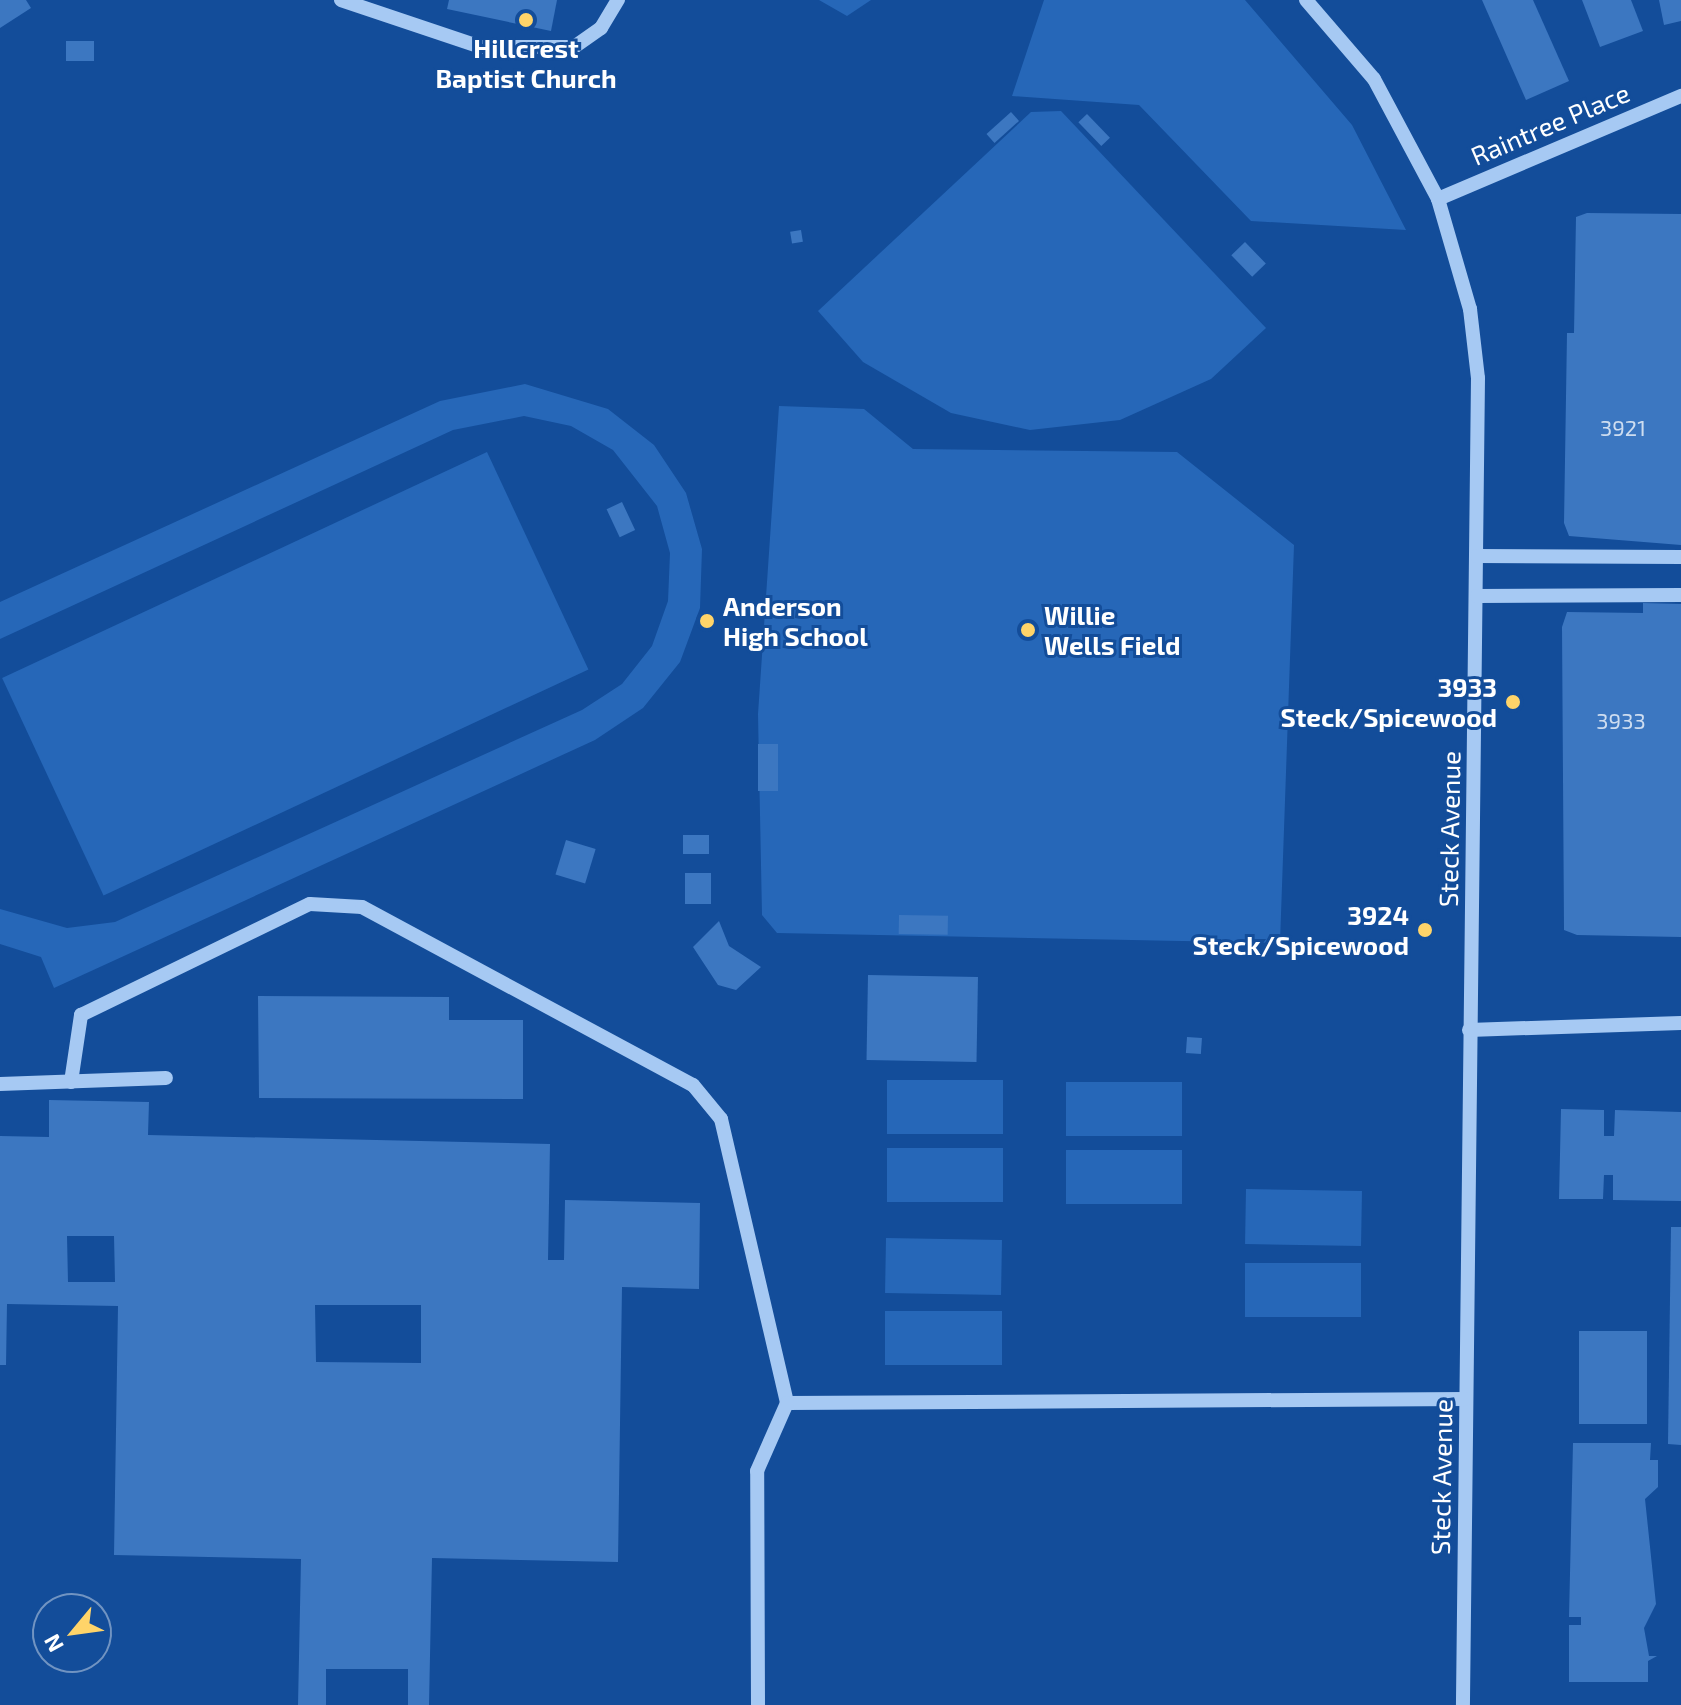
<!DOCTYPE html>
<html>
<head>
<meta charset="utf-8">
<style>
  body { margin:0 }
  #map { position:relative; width:1681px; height:1705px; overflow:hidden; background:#134d9a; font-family:"Exo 2",sans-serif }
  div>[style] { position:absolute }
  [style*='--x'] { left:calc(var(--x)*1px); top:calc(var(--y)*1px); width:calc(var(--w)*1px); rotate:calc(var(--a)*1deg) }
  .green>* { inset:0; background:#2667b8; transform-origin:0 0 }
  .building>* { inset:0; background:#3c77c1; transform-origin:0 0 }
  .minor>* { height:14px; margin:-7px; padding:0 7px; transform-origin:7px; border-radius:7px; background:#a6c9f3 }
  .dots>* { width:22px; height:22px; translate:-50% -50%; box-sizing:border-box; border:4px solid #134d9a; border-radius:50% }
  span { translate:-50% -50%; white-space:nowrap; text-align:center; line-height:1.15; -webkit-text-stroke:6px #134d9a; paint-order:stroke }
  .number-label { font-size:22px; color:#ceddf0 }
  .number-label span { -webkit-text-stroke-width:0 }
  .poi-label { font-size:26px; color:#fff; font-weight:700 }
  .left { translate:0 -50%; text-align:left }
  .right { translate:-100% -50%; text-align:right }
  .street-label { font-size:26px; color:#fff }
  .north { position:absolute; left:32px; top:1593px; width:80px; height:80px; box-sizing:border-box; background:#134d9a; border:2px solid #7194c2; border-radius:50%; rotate:241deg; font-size:22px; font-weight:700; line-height:32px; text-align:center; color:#fff }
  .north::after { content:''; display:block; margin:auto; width:28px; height:36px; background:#ffd469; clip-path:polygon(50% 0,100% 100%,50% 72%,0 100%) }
</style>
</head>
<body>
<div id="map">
  <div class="green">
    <div style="clip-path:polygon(819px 0,871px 0,847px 16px)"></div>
    <div style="clip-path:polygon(1044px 0,1245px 0,1352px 125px,1406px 230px,1251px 221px,1139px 105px,1012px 96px)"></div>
    <div style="clip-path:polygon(1061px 111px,1266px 328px,1211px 379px,1120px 420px,1030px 430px,951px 413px,863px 362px,818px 311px,1031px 112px)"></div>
    <div style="clip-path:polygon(525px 384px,608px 409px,654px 445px,686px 493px,702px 549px,700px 608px,680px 662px,643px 708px,595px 740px,54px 988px,41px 957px,0 944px,0 909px,67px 928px,115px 922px,582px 710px,622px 684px,652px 646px,668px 601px,670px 553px,657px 506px,613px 450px,571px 426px,524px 416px,453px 430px,0 639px,0 602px,440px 401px)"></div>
    <div style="clip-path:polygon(779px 406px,864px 409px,913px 449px,1177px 452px,1294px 545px,1280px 943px,777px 933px,762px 915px,758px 714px)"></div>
    <div style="left:487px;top:452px;width:240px;height:535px;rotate:65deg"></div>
    <div style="left:887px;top:1080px;width:116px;height:54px"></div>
    <div style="left:1066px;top:1082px;width:116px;height:54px"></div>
    <div style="left:887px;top:1148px;width:116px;height:54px"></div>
    <div style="left:1066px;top:1150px;width:116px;height:54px"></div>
    <div style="left:1246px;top:1189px;width:116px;height:55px;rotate:1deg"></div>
    <div style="left:886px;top:1238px;width:116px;height:55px;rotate:1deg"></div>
    <div style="left:1245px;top:1263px;width:116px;height:54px"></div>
    <div style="left:885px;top:1311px;width:117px;height:54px"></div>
  </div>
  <div class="building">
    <div style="clip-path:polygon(0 0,26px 0,31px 8px,0 28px)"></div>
    <div style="clip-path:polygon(449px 0,557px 0,551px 31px,447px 9px)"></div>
    <div style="clip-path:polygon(1482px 0,1533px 0,1569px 81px,1526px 100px)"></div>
    <div style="clip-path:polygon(1582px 0,1631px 0,1643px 31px,1600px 47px)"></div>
    <div style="clip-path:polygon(1659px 0,1681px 0,1681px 21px,1664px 25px)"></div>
    <div style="left:66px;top:41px;width:28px;height:20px"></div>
    <div style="left:1011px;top:112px;width:12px;height:33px;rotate:48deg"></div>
    <div style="left:1087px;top:114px;width:33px;height:12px;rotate:46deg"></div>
    <div style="clip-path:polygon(1587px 213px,1681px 214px,1681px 545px,1569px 536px,1564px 523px,1567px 333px,1574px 333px,1576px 217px)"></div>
    <div style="left:801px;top:230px;width:12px;height:11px;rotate:81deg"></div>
    <div style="left:1245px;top:242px;width:30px;height:19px;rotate:46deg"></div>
    <div style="left:622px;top:502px;width:31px;height:17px;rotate:65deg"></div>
    <div style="clip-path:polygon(1643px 603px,1681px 604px,1681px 937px,1577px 935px,1564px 930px,1562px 627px,1567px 612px,1643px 613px)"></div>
    <div style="left:758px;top:744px;width:20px;height:47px"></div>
    <div style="left:683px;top:835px;width:26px;height:19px"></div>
    <div style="left:566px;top:840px;width:31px;height:36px;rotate:17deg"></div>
    <div style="left:685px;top:873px;width:26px;height:31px"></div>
    <div style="left:899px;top:915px;width:49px;height:19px;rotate:1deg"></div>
    <div style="clip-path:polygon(719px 921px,729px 946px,761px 967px,736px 990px,718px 985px,693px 947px)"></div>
    <div style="left:868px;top:975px;width:110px;height:85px;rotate:1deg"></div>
    <div style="clip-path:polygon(258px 996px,449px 997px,449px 1020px,523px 1020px,523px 1099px,259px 1098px)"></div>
    <div style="left:1187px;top:1037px;width:15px;height:16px;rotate:4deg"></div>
    <div style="clip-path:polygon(evenodd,49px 1100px,149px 1102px,148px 1135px,550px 1144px,548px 1260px,564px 1260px,565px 1200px,700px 1203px,699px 1289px,622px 1287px,618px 1562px,432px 1558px,429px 1705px,408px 1705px,408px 1669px,326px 1669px,326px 1705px,298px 1705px,301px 1559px,114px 1555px,118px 1306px,7px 1304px,6px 1365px,0 1365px,0 1136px,49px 1137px,49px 1100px,67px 1236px,114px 1236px,115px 1282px,68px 1282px,67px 1236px,49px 1100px,315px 1305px,421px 1305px,421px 1363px,316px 1362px,315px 1305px)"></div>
    <div style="clip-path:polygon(1561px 1109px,1604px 1110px,1604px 1136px,1614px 1136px,1615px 1110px,1681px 1112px,1681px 1201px,1613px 1200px,1613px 1175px,1604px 1175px,1603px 1199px,1559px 1199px)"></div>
    <div style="clip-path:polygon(1671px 1227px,1681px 1227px,1681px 1445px,1668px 1444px)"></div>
    <div style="left:1579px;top:1331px;width:68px;height:93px"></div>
    <div style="clip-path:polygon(1573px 1443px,1651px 1443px,1650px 1460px,1658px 1460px,1658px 1487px,1645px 1499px,1656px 1604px,1644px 1628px,1649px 1656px,1657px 1656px,1648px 1661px,1648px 1682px,1569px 1682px,1569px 1625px,1581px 1625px,1581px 1617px,1569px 1617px)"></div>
  </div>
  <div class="minor">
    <div style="--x:341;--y:0;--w:148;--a:18.6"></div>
    <div style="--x:481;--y:47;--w:93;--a:0"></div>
    <div style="--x:574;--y:47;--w:33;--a:-35"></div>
    <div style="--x:601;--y:28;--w:33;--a:-59"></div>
    <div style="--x:1306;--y:0;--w:104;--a:49.3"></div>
    <div style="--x:1374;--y:79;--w:136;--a:61.9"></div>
    <div style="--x:1438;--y:199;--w:115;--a:73.8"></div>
    <div style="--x:1470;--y:309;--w:69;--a:83.4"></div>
    <div style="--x:1478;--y:378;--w:1327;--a:90.65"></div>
    <div style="--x:1438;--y:199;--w:264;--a:-23"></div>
    <div style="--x:1477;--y:556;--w:204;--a:0.3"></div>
    <div style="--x:1477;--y:596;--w:204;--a:-0.3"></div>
    <div style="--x:1469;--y:1030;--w:212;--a:-1.9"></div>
    <div style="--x:71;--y:1082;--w:68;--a:-81.5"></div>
    <div style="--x:81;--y:1015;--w:254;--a:-25.9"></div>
    <div style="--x:310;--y:904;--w:52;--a:3.3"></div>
    <div style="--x:362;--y:907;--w:376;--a:28.3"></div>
    <div style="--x:693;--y:1085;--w:44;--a:50.5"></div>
    <div style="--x:721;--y:1119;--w:292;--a:76.9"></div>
    <div style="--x:787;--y:1403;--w:679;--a:-0.34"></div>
    <div style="--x:0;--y:1084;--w:166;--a:-2.1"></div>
    <div style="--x:758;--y:1705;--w:234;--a:-90.2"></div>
    <div style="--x:757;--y:1471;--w:74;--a:-66.2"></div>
  </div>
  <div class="dots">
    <div style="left:526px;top:20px;background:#ffd469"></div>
    <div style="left:707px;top:621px;background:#ffd469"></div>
    <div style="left:1028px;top:630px;background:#ffd469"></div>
    <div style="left:1513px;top:702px;background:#ffd469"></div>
    <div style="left:1425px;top:930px;background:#ffd469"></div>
  </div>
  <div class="number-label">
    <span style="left:1623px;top:428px">3921</span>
    <span style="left:1621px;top:721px">3933</span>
  </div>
  <div class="poi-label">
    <span style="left:526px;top:63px">Hillcrest<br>Baptist Church</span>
    <span class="left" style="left:723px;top:621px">Anderson<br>High School</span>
    <span class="left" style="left:1044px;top:630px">Willie<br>Wells Field</span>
    <span class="right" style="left:1497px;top:702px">3933<br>Steck/Spicewood</span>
    <span class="right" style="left:1409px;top:930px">3924<br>Steck/Spicewood</span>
  </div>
  <div class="street-label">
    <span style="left:1550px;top:124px;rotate:-23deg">Raintree Place</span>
    <span style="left:1449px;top:829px;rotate:-89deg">Steck Avenue</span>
    <span style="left:1441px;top:1477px;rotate:-89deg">Steck Avenue</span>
  </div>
  <div class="north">N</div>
</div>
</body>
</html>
